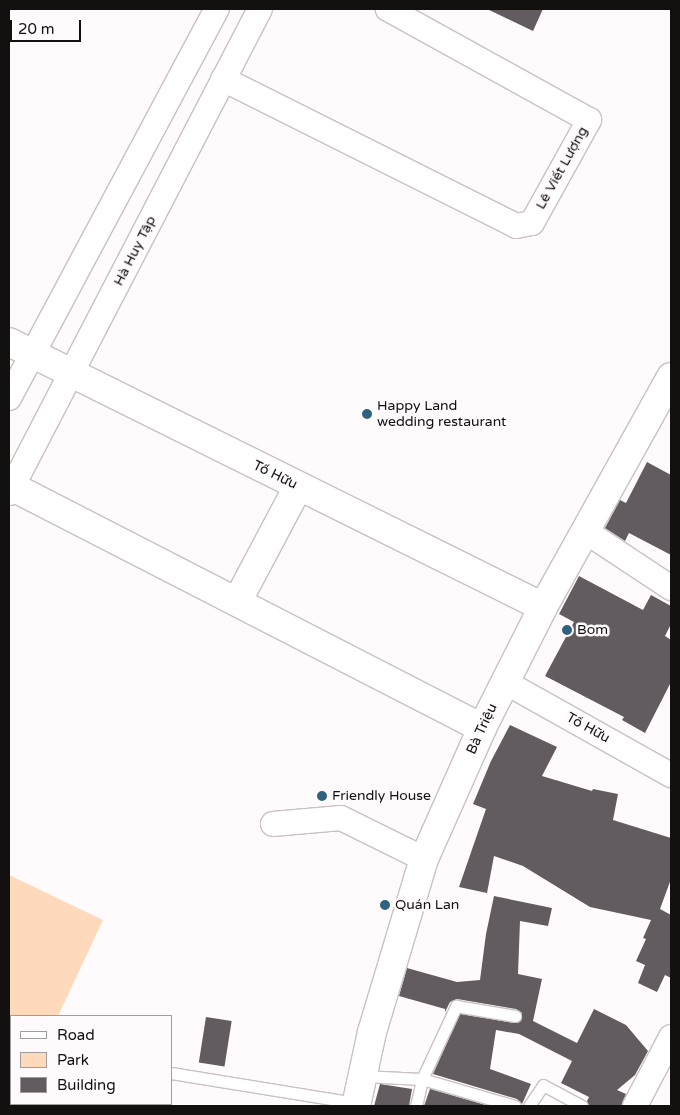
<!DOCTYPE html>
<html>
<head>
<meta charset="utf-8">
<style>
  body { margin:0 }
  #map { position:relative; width:680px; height:1115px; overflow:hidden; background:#fffafb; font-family:"Varela Round",sans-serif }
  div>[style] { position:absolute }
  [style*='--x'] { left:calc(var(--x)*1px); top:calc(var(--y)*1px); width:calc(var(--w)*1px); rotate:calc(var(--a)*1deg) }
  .green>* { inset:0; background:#fed9bb }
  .building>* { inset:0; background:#625c60; transform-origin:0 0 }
  .roads { filter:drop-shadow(1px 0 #c9c1c2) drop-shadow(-1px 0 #c9c1c2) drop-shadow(0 1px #c9c1c2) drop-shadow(0 -1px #c9c1c2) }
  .service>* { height:11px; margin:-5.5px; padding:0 5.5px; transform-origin:5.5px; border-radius:5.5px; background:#fff }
  .minor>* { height:24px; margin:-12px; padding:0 12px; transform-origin:12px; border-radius:12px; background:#fff }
  .secondary>* { height:28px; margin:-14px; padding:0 14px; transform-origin:14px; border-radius:14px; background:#fff }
  .trunk>* { height:28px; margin:-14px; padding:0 14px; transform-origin:14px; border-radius:14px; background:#fff }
  .dots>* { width:14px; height:14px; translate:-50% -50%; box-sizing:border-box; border:2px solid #fffafb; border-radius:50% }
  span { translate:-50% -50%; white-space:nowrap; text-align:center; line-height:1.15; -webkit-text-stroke:5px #fffafb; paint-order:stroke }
  .street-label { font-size:14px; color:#131010 }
  .poi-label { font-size:14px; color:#131010 }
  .left { translate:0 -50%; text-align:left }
  .frame { position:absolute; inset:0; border:10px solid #131010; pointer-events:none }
  .legend { position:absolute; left:10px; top:1015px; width:162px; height:90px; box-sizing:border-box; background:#fffafb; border:1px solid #a19c9d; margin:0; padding:6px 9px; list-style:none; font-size:15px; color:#131010 }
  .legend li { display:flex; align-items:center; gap:10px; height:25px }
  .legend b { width:25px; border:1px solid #a19c9d }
  .scale { position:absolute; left:10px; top:20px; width:71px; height:22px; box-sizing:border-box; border:2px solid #131010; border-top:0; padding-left:6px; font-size:15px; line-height:18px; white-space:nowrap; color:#131010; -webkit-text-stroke:4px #fffafb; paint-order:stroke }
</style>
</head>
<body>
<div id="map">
  <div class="green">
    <div style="clip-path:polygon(9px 875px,103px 920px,58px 1016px,11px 1016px,11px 1027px,9px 1026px)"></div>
  </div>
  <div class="building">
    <div style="clip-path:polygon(487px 9px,543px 9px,533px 31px)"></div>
    <div style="clip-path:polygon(647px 462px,671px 475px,671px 555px,629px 533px,625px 541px,605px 528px,620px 500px,626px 503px)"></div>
    <div style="clip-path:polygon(579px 576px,643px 610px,651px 595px,671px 606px,671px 624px,665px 636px,671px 640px,671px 682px,645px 733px,622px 720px,624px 717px,545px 676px,574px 622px,559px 614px)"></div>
    <div style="clip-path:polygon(510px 725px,557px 747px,542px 776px,592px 791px,593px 789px,618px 794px,613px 820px,671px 838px,671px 879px,660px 909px,671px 915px,671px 978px,665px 975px,657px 992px,638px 983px,645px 965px,636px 961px,646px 939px,643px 938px,651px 920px,590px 907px,523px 866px,494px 856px,487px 893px,459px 887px,486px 809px,473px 804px,491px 761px)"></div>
    <div style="clip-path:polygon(494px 896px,552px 908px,548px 926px,520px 921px,518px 974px,542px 979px,533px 1021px,577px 1043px,594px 1009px,626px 1025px,648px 1051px,635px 1075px,617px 1090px,626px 1094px,621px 1106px,589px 1106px,587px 1101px,589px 1097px,561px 1083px,572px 1061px,519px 1034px,496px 1030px,490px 1069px,531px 1084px,522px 1104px,517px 1099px,433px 1074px,460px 1014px,514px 1023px,518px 1023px,522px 1018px,522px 1013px,516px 1009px,457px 999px,450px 1002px,445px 1012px,445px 1009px,399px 996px,407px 968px,457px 982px,480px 980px,486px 934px)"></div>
    <div style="left:206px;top:1017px;width:26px;height:46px;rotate:9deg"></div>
    <div style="clip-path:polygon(380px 1084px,412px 1089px,409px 1106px,374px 1106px)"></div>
    <div style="clip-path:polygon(430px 1089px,489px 1106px,424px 1106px)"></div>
  </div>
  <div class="roads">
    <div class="service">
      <div style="--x:171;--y:1073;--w:188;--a:9.2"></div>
      <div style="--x:363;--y:1076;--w:59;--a:2.9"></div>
      <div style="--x:422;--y:1079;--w:97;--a:16.2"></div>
      <div style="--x:416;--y:1106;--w:28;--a:-77"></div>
      <div style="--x:422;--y:1079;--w:81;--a:-65"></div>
      <div style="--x:456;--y:1006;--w:60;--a:9.6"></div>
      <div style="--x:529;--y:1106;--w:25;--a:-56"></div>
      <div style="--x:543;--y:1085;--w:44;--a:28.3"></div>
    </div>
    <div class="minor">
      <div style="--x:223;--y:79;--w:328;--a:26.6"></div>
      <div style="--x:516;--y:226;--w:16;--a:-11"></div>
      <div style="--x:532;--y:223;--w:118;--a:-61"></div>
      <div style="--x:589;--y:120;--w:230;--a:-151.1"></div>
      <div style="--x:9;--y:398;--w:441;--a:-61.9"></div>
      <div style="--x:9;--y:493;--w:545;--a:-62.59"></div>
      <div style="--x:585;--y:531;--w:103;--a:33.5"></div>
      <div style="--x:505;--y:682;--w:190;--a:29.3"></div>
      <div style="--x:273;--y:824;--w:68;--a:-5"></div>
      <div style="--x:341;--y:818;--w:93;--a:26.3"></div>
      <div style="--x:9;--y:1082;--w:2;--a:27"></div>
      <div style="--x:54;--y:1104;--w:5;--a:22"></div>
      <div style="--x:635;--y:1106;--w:78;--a:-62.4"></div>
    </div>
    <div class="secondary">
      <div style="--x:9;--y:342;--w:596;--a:26.39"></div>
      <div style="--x:9;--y:485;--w:532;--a:27.19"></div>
      <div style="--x:237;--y:602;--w:130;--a:-62.1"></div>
    </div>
    <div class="trunk">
      <div style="--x:356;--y:1106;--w:76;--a:-77.8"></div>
      <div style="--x:372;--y:1032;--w:181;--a:-73.3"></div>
      <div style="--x:424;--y:859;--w:143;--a:-66.1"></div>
      <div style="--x:482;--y:728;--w:136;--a:-63.2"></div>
      <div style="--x:543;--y:607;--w:263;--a:-60.9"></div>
    </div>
  </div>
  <div class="dots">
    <div style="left:367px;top:414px;background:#2d637e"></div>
    <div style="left:567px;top:630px;background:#2d637e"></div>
    <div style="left:322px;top:796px;background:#2d637e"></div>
    <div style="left:385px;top:905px;background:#2d637e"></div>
  </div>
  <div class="street-label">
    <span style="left:562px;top:168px;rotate:-61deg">Lê Viết Lượng</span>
    <span style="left:135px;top:251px;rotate:-63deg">Hà Huy Tập</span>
    <span style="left:275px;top:475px;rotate:26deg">Tố Hữu</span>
    <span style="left:588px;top:728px;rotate:29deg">Tố Hữu</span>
    <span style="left:482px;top:729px;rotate:-65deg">Bà Triệu</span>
  </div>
  <div class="poi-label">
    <span class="left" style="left:377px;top:414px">Happy Land<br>wedding restaurant</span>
    <span class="left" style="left:577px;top:630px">Bom</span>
    <span class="left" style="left:332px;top:796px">Friendly House</span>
    <span class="left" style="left:395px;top:905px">Quán Lan</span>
  </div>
  <div class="frame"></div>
  <ul class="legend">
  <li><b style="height:6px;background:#fff"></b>Road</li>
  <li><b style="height:14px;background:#fed9bb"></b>Park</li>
  <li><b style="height:14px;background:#625c60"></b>Building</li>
  </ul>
  <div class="scale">20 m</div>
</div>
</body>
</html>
